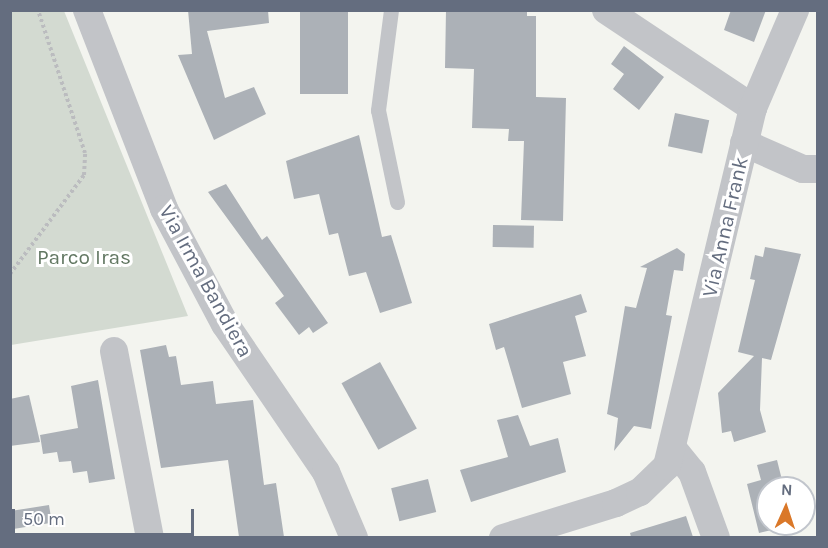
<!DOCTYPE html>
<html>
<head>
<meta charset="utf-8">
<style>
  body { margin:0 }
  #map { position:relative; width:828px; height:548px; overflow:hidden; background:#f3f4ef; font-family:Karla,sans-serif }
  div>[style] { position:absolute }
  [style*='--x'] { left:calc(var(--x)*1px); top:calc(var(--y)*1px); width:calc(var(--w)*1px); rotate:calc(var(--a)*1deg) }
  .green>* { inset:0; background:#d3dad1 }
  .building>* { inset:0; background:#acb1b7; transform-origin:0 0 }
  .path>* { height:4px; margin-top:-2px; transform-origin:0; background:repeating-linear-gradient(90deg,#bbbcbf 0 3px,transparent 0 6px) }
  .lane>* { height:15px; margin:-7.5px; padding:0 7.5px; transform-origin:7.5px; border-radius:7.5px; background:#c2c4c8 }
  .street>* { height:28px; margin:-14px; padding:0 14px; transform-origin:14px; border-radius:14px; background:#c2c4c8 }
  span { translate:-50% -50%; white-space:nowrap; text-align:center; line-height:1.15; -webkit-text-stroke:6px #fff; paint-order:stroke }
  .street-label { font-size:21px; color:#646d7f }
  .park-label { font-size:21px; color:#627762 }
  .frame { position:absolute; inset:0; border:12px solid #646d7f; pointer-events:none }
  .north { position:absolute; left:756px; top:476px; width:60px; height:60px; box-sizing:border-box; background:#fff; border:2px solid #c1c5cc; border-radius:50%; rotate:3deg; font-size:16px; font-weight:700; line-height:24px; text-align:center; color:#646d7f }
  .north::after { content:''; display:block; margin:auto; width:21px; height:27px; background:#da7829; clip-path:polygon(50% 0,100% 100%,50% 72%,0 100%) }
  .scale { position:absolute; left:12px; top:509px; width:182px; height:27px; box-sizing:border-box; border:3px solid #646d7f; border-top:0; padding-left:8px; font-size:18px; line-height:21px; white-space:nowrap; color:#646d7f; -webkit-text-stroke:4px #fff; paint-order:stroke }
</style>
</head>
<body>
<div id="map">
  <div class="green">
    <div style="clip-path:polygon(11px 10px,64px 11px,188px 316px,11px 345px)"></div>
  </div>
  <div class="building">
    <div style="clip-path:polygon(188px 10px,268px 10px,269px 23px,207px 31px,225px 98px,254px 87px,266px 114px,214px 140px,178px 55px,192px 54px)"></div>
    <div style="left:300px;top:10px;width:48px;height:84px"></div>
    <div style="clip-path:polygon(446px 10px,527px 10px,527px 16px,536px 16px,536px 97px,566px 98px,563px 221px,521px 220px,524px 141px,508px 141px,509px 129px,472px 128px,474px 69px,445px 68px)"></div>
    <div style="clip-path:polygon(731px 10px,766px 10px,754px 42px,724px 30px)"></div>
    <div style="clip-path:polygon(624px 46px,664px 77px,639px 110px,613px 89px,624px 74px,611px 64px)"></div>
    <div style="left:675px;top:113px;width:35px;height:34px;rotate:12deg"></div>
    <div style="clip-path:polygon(359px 135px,382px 237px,391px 235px,412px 303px,380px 313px,366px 272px,349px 276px,338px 233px,329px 235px,319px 194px,294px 199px,286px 161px)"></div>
    <div style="clip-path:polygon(226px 184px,262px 240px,267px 236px,328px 323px,313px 333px,309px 327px,299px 335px,275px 303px,284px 296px,208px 192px)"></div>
    <div style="left:493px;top:225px;width:41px;height:22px;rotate:1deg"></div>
    <div style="clip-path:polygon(765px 247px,801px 254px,771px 360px,762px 358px,760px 410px,766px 432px,734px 442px,731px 431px,722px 433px,718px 393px,754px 356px,738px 352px,755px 280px,750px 279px,755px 255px,763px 257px)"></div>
    <div style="clip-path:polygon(677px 248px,685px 254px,683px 271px,674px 270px,666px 315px,672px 316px,651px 429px,634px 426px,614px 451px,618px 418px,607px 414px,625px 306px,636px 308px,647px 268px,640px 267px)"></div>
    <div style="clip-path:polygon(581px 294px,587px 312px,575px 316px,586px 356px,563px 362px,571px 394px,522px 408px,504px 347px,496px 350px,489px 324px)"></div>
    <div style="clip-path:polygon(166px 345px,169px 357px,176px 356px,181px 385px,213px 381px,216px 404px,253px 400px,264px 485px,276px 483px,284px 537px,239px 537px,228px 460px,161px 468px,140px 350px)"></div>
    <div style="left:380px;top:362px;width:76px;height:44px;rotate:61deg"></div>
    <div style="clip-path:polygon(98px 380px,115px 479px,89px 483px,87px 471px,73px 473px,71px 461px,59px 462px,57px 452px,43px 454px,40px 435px,78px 428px,71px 386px)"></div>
    <div style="clip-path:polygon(29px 395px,40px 442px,10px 446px,10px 399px)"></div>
    <div style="clip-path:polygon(518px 415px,530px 446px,558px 438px,566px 472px,471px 502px,460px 470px,508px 457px,497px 420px)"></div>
    <div style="clip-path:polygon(777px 460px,784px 488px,768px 488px,768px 524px,793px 525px,759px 533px,747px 484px,761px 480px,757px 465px)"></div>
    <div style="left:428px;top:479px;width:34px;height:38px;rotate:76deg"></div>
    <div style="left:49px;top:505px;width:18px;height:39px;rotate:81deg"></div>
    <div style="clip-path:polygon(686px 516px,693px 537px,631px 537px,630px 533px)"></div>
  </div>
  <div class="path">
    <div style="--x:10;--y:274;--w:124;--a:-53.2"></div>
    <div style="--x:84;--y:175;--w:22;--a:-87"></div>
    <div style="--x:85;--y:153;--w:151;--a:-108.2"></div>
  </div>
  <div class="lane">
    <div style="--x:391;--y:10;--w:101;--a:97.4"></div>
    <div style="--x:378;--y:110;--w:94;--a:78.3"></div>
  </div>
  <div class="street">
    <div style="--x:87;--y:10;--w:213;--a:68.8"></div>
    <div style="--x:164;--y:209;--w:130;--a:62.1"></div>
    <div style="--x:225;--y:324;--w:179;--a:55.7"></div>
    <div style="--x:326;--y:472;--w:72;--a:67"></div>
    <div style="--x:606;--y:10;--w:177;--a:33.7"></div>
    <div style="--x:744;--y:143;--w:64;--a:23.8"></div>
    <div style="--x:803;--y:169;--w:15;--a:0"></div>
    <div style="--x:114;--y:351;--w:190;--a:79.1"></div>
    <div style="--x:674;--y:450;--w:28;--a:51"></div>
    <div style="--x:692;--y:472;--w:70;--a:70"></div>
    <div style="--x:503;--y:538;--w:118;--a:-17.2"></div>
    <div style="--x:616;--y:503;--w:26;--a:-25"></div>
    <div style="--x:640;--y:492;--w:37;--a:-44"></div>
    <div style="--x:667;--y:466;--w:368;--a:-76.5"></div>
    <div style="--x:753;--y:108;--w:107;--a:-66.8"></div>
  </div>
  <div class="street-label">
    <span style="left:725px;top:227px;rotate:-77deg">Via Anna Frank</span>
    <span style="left:206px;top:281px;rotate:61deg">Via Irma Bandiera</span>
  </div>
  <div class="park-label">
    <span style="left:84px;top:257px">Parco Iras</span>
  </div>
  <div class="frame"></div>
  <div class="north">N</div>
  <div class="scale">50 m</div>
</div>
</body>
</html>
